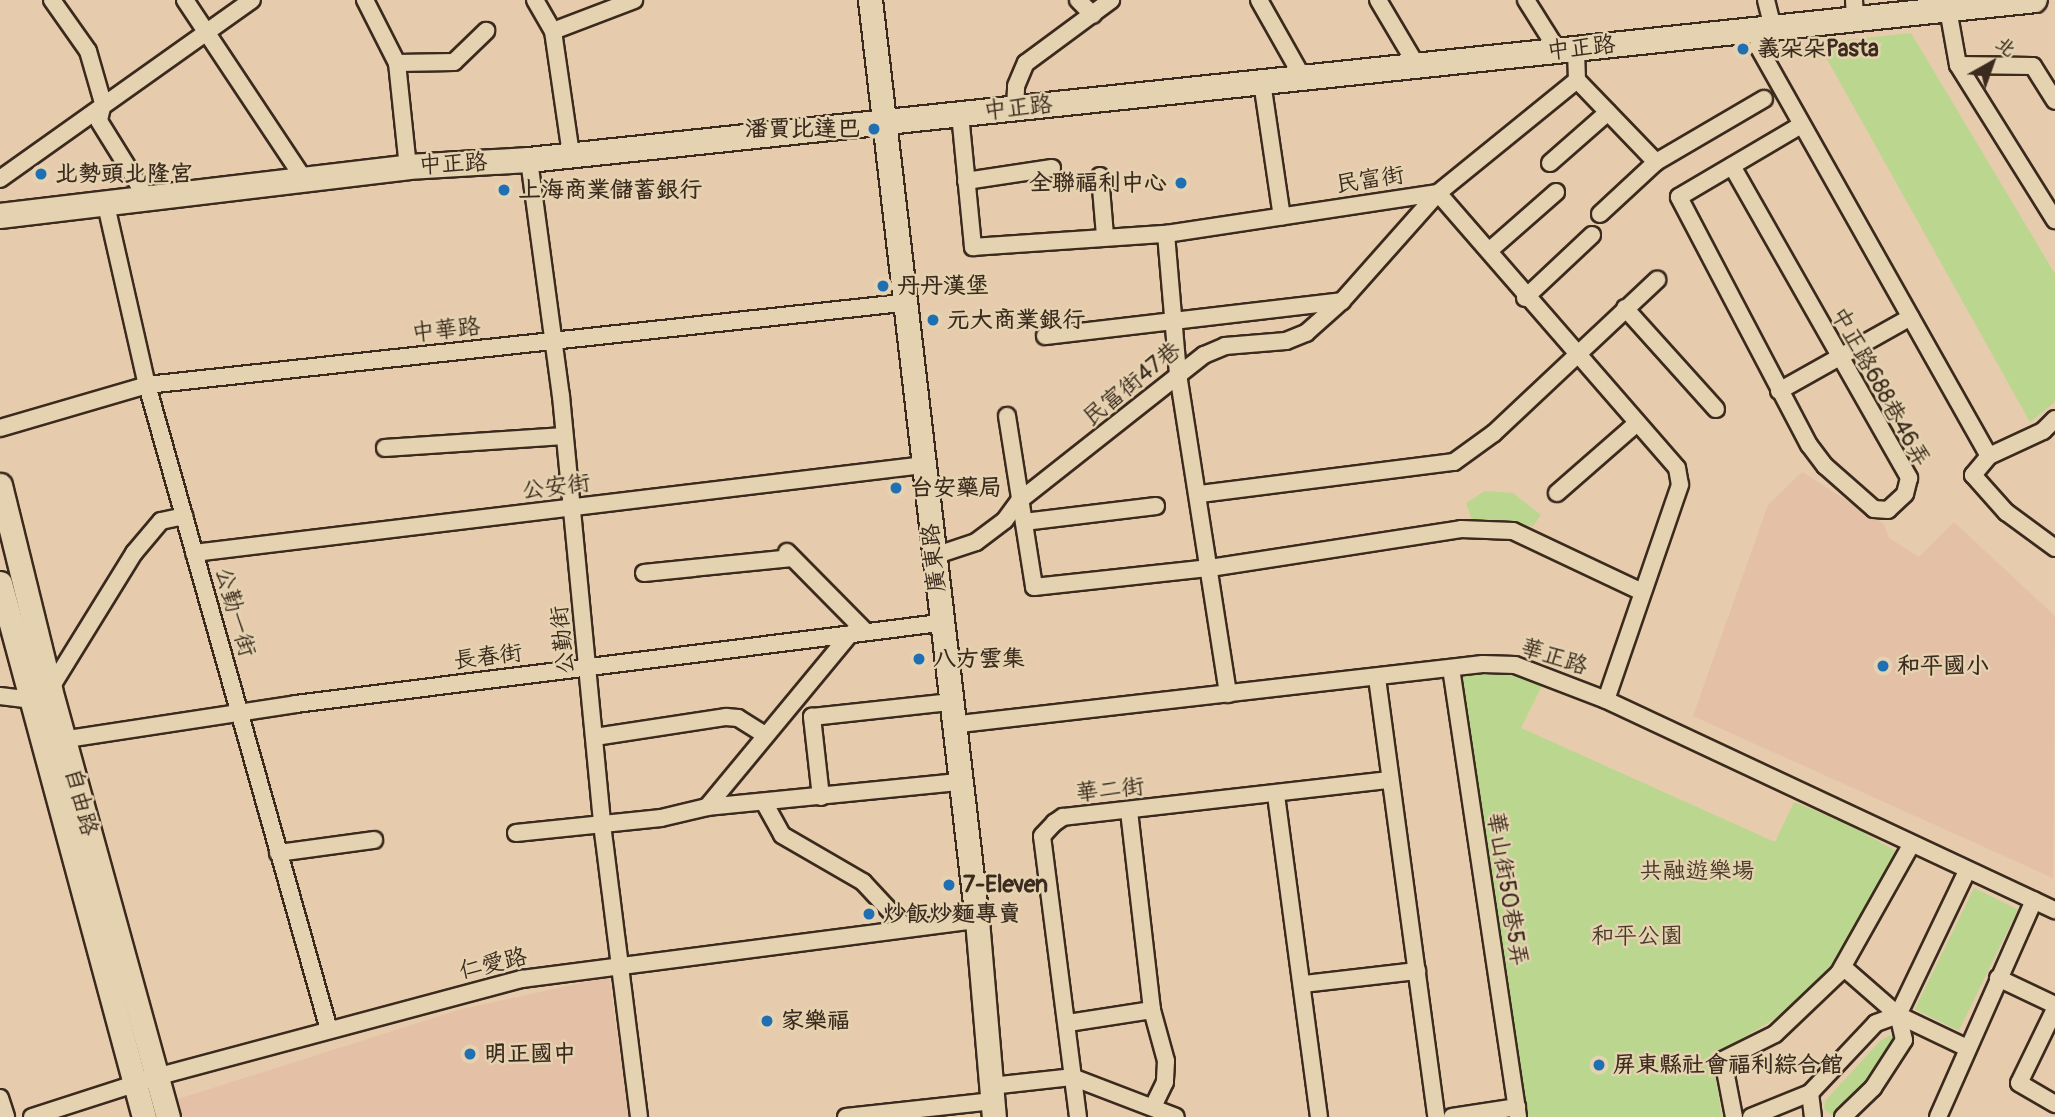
<!DOCTYPE html>
<html>
<head>
<meta charset="utf-8">
<style>
  body { margin:0 }
  #map { position:relative; width:2055px; height:1117px; overflow:hidden; background:#e6cbad; font-family:Pangolin,"LXGW WenKai TC",sans-serif }
  div>[style] { position:absolute }
  [style*='--x'] { left:calc(var(--x)*1px); top:calc(var(--y)*1px); width:calc(var(--w)*1px); rotate:calc(var(--a)*1deg) }
  .built>* { inset:0; background:#e4c0a6 }
  .green>* { inset:0; background:#bbd78f; transform-origin:0 0 }
  .roads { filter:drop-shadow(2px 0 #3b2a1e) drop-shadow(-2px 0 #3b2a1e) drop-shadow(0 2px #3b2a1e) drop-shadow(0 -2px #3b2a1e) }
  .street>* { height:16px; margin:-8px; padding:0 8px; transform-origin:8px; border-radius:8px; background:#e5d2b0 }
  .secondary>* { height:23px; margin:-11.5px; padding:0 11.5px; transform-origin:11.5px; border-radius:11.5px; background:#e5d2b0 }
  .primary>* { height:24px; margin:-12px; padding:0 12px; transform-origin:12px; border-radius:12px; background:#e5d2b0 }
  .dots>* { width:19px; height:19px; translate:-50% -50%; box-sizing:border-box; border:4px solid #e5d2b0; border-radius:50% }
  span { translate:-50% -50%; white-space:nowrap; text-align:center; line-height:1.15; -webkit-text-stroke:5px #e5d2b0; paint-order:stroke }
  .street-label { font-size:23px; color:#3b2a1e }
  .poi-label { font-size:23px; color:#3b2a1e; font-weight:700 }
  .left { translate:0 -50%; text-align:left }
  .right { translate:-100% -50%; text-align:right }
  .park-label { font-size:23px; color:#483b29 }
  .north { position:absolute; left:1957px; top:28px; width:70px; height:70px; -webkit-text-stroke:5px #e5d2b0; paint-order:stroke; rotate:40deg; font-size:19px; font-weight:700; line-height:28px; text-align:center; color:#3b2a1e }
  .north::after { content:''; display:block; margin:auto; width:24px; height:32px; background:#3b2a1e; clip-path:polygon(50% 0,100% 100%,50% 72%,0 100%) }
</style>
</head>
<body>
<div id="map">
  <div class="built">
    <div style="clip-path:polygon(1802px 472px,1884px 524px,1889px 538px,1919px 557px,1954px 522px,2055px 616px,2053px 878px,1693px 716px,1768px 505px)"></div>
    <div style="clip-path:polygon(609px 977px,629px 1117px,183px 1117px,178px 1099px,462px 1009px)"></div>
  </div>
  <div class="green">
    <div style="clip-path:polygon(1911px 33px,2055px 274px,2055px 402px,2030px 422px,1818px 43px)"></div>
    <div style="clip-path:polygon(1485px 491px,1513px 493px,1541px 515px,1533px 526px,1475px 529px,1466px 503px)"></div>
    <div style="clip-path:polygon(1497px 665px,1546px 678px,1521px 728px,1775px 842px,1794px 802px,1848px 824px,1901px 854px,1831px 972px,1798px 1005px,1712px 1056px,1722px 1117px,1521px 1117px,1467px 751px,1459px 668px)"></div>
    <div style="left:1974px;top:888px;width:49px;height:135px;rotate:26deg"></div>
    <div style="clip-path:polygon(1893px 1034px,1891px 1049px,1868px 1083px,1838px 1115px,1832px 1115px,1824px 1109px,1825px 1101px,1880px 1041px)"></div>
  </div>
  <div class="roads">
    <div class="street">
      <div style="--x:52;--y:0;--w:62;--a:54.8"></div>
      <div style="--x:88;--y:51;--w:54;--a:73.9"></div>
      <div style="--x:103;--y:103;--w:18;--a:103"></div>
      <div style="--x:99;--y:121;--w:93;--a:58.2"></div>
      <div style="--x:185;--y:0;--w:215;--a:56.4"></div>
      <div style="--x:365;--y:0;--w:71;--a:63.1"></div>
      <div style="--x:397;--y:63;--w:105;--a:84"></div>
      <div style="--x:535;--y:0;--w:36;--a:60"></div>
      <div style="--x:553;--y:31;--w:125;--a:81.7"></div>
      <div style="--x:1078;--y:0;--w:21;--a:45"></div>
      <div style="--x:1259;--y:0;--w:90;--a:60.6"></div>
      <div style="--x:1378;--y:0;--w:77;--a:59.4"></div>
      <div style="--x:1526;--y:0;--w:60;--a:57.9"></div>
      <div style="--x:1766;--y:0;--w:29;--a:76"></div>
      <div style="--x:1854;--y:0;--w:19;--a:87"></div>
      <div style="--x:1948;--y:9;--w:57;--a:79.9"></div>
      <div style="--x:1958;--y:65;--w:183;--a:58"></div>
      <div style="--x:1757;--y:30;--w:18;--a:84"></div>
      <div style="--x:1759;--y:48;--w:468;--a:60.6"></div>
      <div style="--x:553;--y:31;--w:87;--a:-20.9"></div>
      <div style="--x:397;--y:63;--w:57;--a:-1"></div>
      <div style="--x:454;--y:62;--w:45;--a:-44.1"></div>
      <div style="--x:1958;--y:65;--w:75;--a:0.8"></div>
      <div style="--x:2033;--y:66;--w:41;--a:57.8"></div>
      <div style="--x:1577;--y:80;--w:114;--a:46.1"></div>
      <div style="--x:1262;--y:82;--w:136;--a:81.6"></div>
      <div style="--x:1015;--y:108;--w:22;--a:-87"></div>
      <div style="--x:1016;--y:86;--w:25;--a:-67"></div>
      <div style="--x:1026;--y:63;--w:106;--a:-36.5"></div>
      <div style="--x:960;--y:114;--w:134;--a:84.4"></div>
      <div style="--x:973;--y:247;--w:193;--a:-3.9"></div>
      <div style="--x:1166;--y:234;--w:275;--a:-8.6"></div>
      <div style="--x:529;--y:160;--w:238;--a:82.3"></div>
      <div style="--x:561;--y:396;--w:430;--a:84.5"></div>
      <div style="--x:602;--y:824;--w:295;--a:82.8"></div>
      <div style="--x:1550;--y:163;--w:77;--a:-41.3"></div>
      <div style="--x:1732;--y:166;--w:359;--a:60.4"></div>
      <div style="--x:1909;--y:478;--w:16;--a:104"></div>
      <div style="--x:1905;--y:494;--w:23;--a:137"></div>
      <div style="--x:1888;--y:510;--w:14;--a:-176"></div>
      <div style="--x:1874;--y:509;--w:65;--a:-138.7"></div>
      <div style="--x:1825;--y:466;--w:26;--a:-127"></div>
      <div style="--x:1809;--y:445;--w:280;--a:-117.7"></div>
      <div style="--x:1679;--y:197;--w:142;--a:-30.5"></div>
      <div style="--x:1100;--y:176;--w:60;--a:85.2"></div>
      <div style="--x:0;--y:179;--w:309;--a:-35.4"></div>
      <div style="--x:966;--y:181;--w:87;--a:-8.6"></div>
      <div style="--x:1438;--y:193;--w:364;--a:49"></div>
      <div style="--x:1677;--y:468;--w:17;--a:80"></div>
      <div style="--x:1680;--y:485;--w:227;--a:109"></div>
      <div style="--x:106;--y:205;--w:185;--a:77.2"></div>
      <div style="--x:147;--y:385;--w:670;--a:74.24"></div>
      <div style="--x:1600;--y:214;--w:76;--a:-42.9"></div>
      <div style="--x:1656;--y:162;--w:125;--a:-30.3"></div>
      <div style="--x:1166;--y:234;--w:141;--a:85.1"></div>
      <div style="--x:1178;--y:374;--w:324;--a:81.1"></div>
      <div style="--x:1490;--y:250;--w:88;--a:-41.3"></div>
      <div style="--x:1525;--y:298;--w:92;--a:-43.2"></div>
      <div style="--x:1625;--y:308;--w:136;--a:48"></div>
      <div style="--x:1045;--y:336;--w:299;--a:-6.7"></div>
      <div style="--x:1779;--y:391;--w:151;--a:-29.3"></div>
      <div style="--x:1007;--y:416;--w:173;--a:81"></div>
      <div style="--x:1034;--y:587;--w:177;--a:-6.2"></div>
      <div style="--x:1210;--y:568;--w:254;--a:-8.8"></div>
      <div style="--x:1461;--y:529;--w:52;--a:2.2"></div>
      <div style="--x:1513;--y:531;--w:140;--a:25.3"></div>
      <div style="--x:2055;--y:419;--w:17;--a:135"></div>
      <div style="--x:2043;--y:431;--w:60;--a:155.2"></div>
      <div style="--x:1989;--y:456;--w:25;--a:130"></div>
      <div style="--x:1973;--y:475;--w:50;--a:48.3"></div>
      <div style="--x:2006;--y:512;--w:61;--a:36.3"></div>
      <div style="--x:0;--y:428;--w:153;--a:-16.3"></div>
      <div style="--x:147;--y:385;--w:759;--a:-6.2"></div>
      <div style="--x:385;--y:448;--w:179;--a:-3.8"></div>
      <div style="--x:1557;--y:493;--w:106;--a:-41.2"></div>
      <div style="--x:1200;--y:494;--w:256;--a:-7.2"></div>
      <div style="--x:1454;--y:462;--w:49;--a:-35.9"></div>
      <div style="--x:1494;--y:433;--w:224;--a:-43.2"></div>
      <div style="--x:1024;--y:522;--w:133;--a:-6.9"></div>
      <div style="--x:787;--y:552;--w:112;--a:45.4"></div>
      <div style="--x:194;--y:553;--w:734;--a:-6.88"></div>
      <div style="--x:934;--y:556;--w:44;--a:-18.4"></div>
      <div style="--x:976;--y:542;--w:36;--a:-37"></div>
      <div style="--x:1005;--y:520;--w:24;--a:-54"></div>
      <div style="--x:1019;--y:501;--w:236;--a:-38.3"></div>
      <div style="--x:1204;--y:355;--w:23;--a:-23"></div>
      <div style="--x:1225;--y:346;--w:61;--a:-4.7"></div>
      <div style="--x:1286;--y:341;--w:22;--a:-22"></div>
      <div style="--x:1306;--y:333;--w:48;--a:-41.6"></div>
      <div style="--x:1342;--y:301;--w:144;--a:-48.4"></div>
      <div style="--x:1438;--y:193;--w:179;--a:-39.1"></div>
      <div style="--x:1577;--y:80;--w:31;--a:-92"></div>
      <div style="--x:644;--y:573;--w:149;--a:-5.8"></div>
      <div style="--x:1451;--y:668;--w:454;--a:81.5"></div>
      <div style="--x:1377;--y:678;--w:443;--a:82.3"></div>
      <div style="--x:0;--y:696;--w:31;--a:7"></div>
      <div style="--x:31;--y:700;--w:22;--a:-30"></div>
      <div style="--x:50;--y:689;--w:160;--a:-58.3"></div>
      <div style="--x:134;--y:553;--w:42;--a:-49.8"></div>
      <div style="--x:161;--y:521;--w:24;--a:-12"></div>
      <div style="--x:951;--y:725;--w:535;--a:-6.54"></div>
      <div style="--x:1483;--y:664;--w:32;--a:2"></div>
      <div style="--x:1515;--y:665;--w:97;--a:21"></div>
      <div style="--x:1606;--y:700;--w:496;--a:25.1"></div>
      <div style="--x:595;--y:737;--w:133;--a:-8.7"></div>
      <div style="--x:726;--y:717;--w:12;--a:5"></div>
      <div style="--x:738;--y:718;--w:32;--a:32"></div>
      <div style="--x:55;--y:741;--w:244;--a:-8.7"></div>
      <div style="--x:296;--y:704;--w:649;--a:-7.17"></div>
      <div style="--x:1276;--y:795;--w:325;--a:82.4"></div>
      <div style="--x:821;--y:797;--w:81;--a:-96.4"></div>
      <div style="--x:812;--y:717;--w:138;--a:-6.2"></div>
      <div style="--x:765;--y:804;--w:35;--a:61"></div>
      <div style="--x:782;--y:835;--w:94;--a:30.1"></div>
      <div style="--x:863;--y:882;--w:60;--a:47"></div>
      <div style="--x:707;--y:807;--w:224;--a:-50.4"></div>
      <div style="--x:1129;--y:811;--w:200;--a:83.4"></div>
      <div style="--x:1152;--y:1010;--w:53;--a:74.6"></div>
      <div style="--x:1166;--y:1061;--w:21;--a:93"></div>
      <div style="--x:1165;--y:1082;--w:25;--a:116"></div>
      <div style="--x:516;--y:833;--w:146;--a:-5.9"></div>
      <div style="--x:661;--y:818;--w:47;--a:-13.4"></div>
      <div style="--x:707;--y:807;--w:252;--a:-5.7"></div>
      <div style="--x:278;--y:853;--w:97;--a:-7.7"></div>
      <div style="--x:1843;--y:967;--w:73;--a:41.1"></div>
      <div style="--x:1898;--y:1015;--w:76;--a:25.6"></div>
      <div style="--x:1998;--y:978;--w:63;--a:25.3"></div>
      <div style="--x:1304;--y:984;--w:114;--a:-6.6"></div>
      <div style="--x:2055;--y:1009;--w:82;--a:115.9"></div>
      <div style="--x:2019;--y:1083;--w:42;--a:30.3"></div>
      <div style="--x:1068;--y:1023;--w:85;--a:-8.8"></div>
      <div style="--x:991;--y:1086;--w:81;--a:-6.3"></div>
      <div style="--x:1072;--y:1077;--w:111;--a:21"></div>
      <div style="--x:1810;--y:1093;--w:24;--a:83"></div>
      <div style="--x:0;--y:1098;--w:20;--a:72"></div>
      <div style="--x:32;--y:1117;--w:130;--a:-17.9"></div>
      <div style="--x:156;--y:1077;--w:379;--a:-15"></div>
      <div style="--x:522;--y:979;--w:459;--a:-7.4"></div>
      <div style="--x:846;--y:1117;--w:148;--a:-6.2"></div>
      <div style="--x:1078;--y:1117;--w:283;--a:-97.3"></div>
      <div style="--x:1042;--y:836;--w:18;--a:-47"></div>
      <div style="--x:1054;--y:823;--w:11;--a:-34"></div>
      <div style="--x:1063;--y:817;--w:327;--a:-6.5"></div>
      <div style="--x:1452;--y:1117;--w:66;--a:-8.7"></div>
      <div style="--x:1734;--y:1117;--w:58;--a:-100.9"></div>
      <div style="--x:1723;--y:1060;--w:58;--a:-26.6"></div>
      <div style="--x:1775;--y:1034;--w:88;--a:-43.6"></div>
      <div style="--x:1839;--y:973;--w:147;--a:-60.6"></div>
      <div style="--x:1751;--y:1117;--w:64;--a:-22.1"></div>
      <div style="--x:1810;--y:1093;--w:96;--a:-46.7"></div>
      <div style="--x:1876;--y:1023;--w:23;--a:-20"></div>
      <div style="--x:1898;--y:1015;--w:160;--a:-64.4"></div>
      <div style="--x:1843;--y:1117;--w:42;--a:-44"></div>
      <div style="--x:1873;--y:1088;--w:57;--a:-57.1"></div>
      <div style="--x:1904;--y:1040;--w:26;--a:-103"></div>
      <div style="--x:1938;--y:1117;--w:237;--a:-66.1"></div>
    </div>
    <div class="secondary">
      <div style="--x:870;--y:0;--w:926;--a:83.37"></div>
      <div style="--x:977;--y:920;--w:198;--a:85.1"></div>
      <div style="--x:0;--y:485;--w:210;--a:76.2"></div>
      <div style="--x:50;--y:689;--w:444;--a:74.6"></div>
      <div style="--x:0;--y:583;--w:553;--a:74.91"></div>
    </div>
    <div class="primary">
      <div style="--x:0;--y:216;--w:411;--a:-6.8"></div>
      <div style="--x:408;--y:167;--w:121;--a:-3.3"></div>
      <div style="--x:529;--y:160;--w:1514;--a:-6.06"></div>
    </div>
  </div>
  <div class="dots">
    <div style="left:1743px;top:49px;background:#1f6fb2"></div>
    <div style="left:874px;top:129px;background:#1f6fb2"></div>
    <div style="left:41px;top:174px;background:#1f6fb2"></div>
    <div style="left:1181px;top:183px;background:#1f6fb2"></div>
    <div style="left:504px;top:190px;background:#1f6fb2"></div>
    <div style="left:883px;top:286px;background:#1f6fb2"></div>
    <div style="left:933px;top:320px;background:#1f6fb2"></div>
    <div style="left:896px;top:488px;background:#1f6fb2"></div>
    <div style="left:919px;top:659px;background:#1f6fb2"></div>
    <div style="left:1883px;top:666px;background:#1f6fb2"></div>
    <div style="left:949px;top:885px;background:#1f6fb2"></div>
    <div style="left:869px;top:914px;background:#1f6fb2"></div>
    <div style="left:767px;top:1021px;background:#1f6fb2"></div>
    <div style="left:470px;top:1054px;background:#1f6fb2"></div>
    <div style="left:1599px;top:1065px;background:#1f6fb2"></div>
  </div>
  <div class="street-label">
    <span style="left:1581px;top:48px;rotate:-6deg">中正路</span>
    <span style="left:1018px;top:108px;rotate:-6deg">中正路</span>
    <span style="left:453px;top:164px;rotate:-3deg">中正路</span>
    <span style="left:1370px;top:180px;rotate:-9deg">民富街</span>
    <span style="left:446px;top:330px;rotate:-6deg">中華路</span>
    <span style="left:1132px;top:384px;rotate:-39deg">民富街47巷</span>
    <span style="left:1880px;top:387px;rotate:61deg">中正路688巷46弄</span>
    <span style="left:556px;top:487px;rotate:-7deg">公安街</span>
    <span style="left:934px;top:558px;rotate:-96deg">廣東路</span>
    <span style="left:235px;top:612px;rotate:74deg">公勤一街</span>
    <span style="left:563px;top:640px;rotate:-96deg">公勤街</span>
    <span style="left:488px;top:657px;rotate:-7deg">長春街</span>
    <span style="left:1554px;top:657px;rotate:18deg">華正路</span>
    <span style="left:1110px;top:790px;rotate:-6deg">華二街</span>
    <span style="left:81px;top:802px;rotate:75deg">自由路</span>
    <span style="left:1507px;top:889px;rotate:81deg">華山街50巷5弄</span>
    <span style="left:493px;top:964px;rotate:-13deg">仁愛路</span>
  </div>
  <div class="poi-label">
    <span class="left" style="left:1757px;top:49px">義朵朵Pasta</span>
    <span class="right" style="left:860px;top:129px">潘賈比達巴</span>
    <span class="left" style="left:55px;top:174px">北勢頭北隆宮</span>
    <span class="right" style="left:1167px;top:183px">全聯福利中心</span>
    <span class="left" style="left:518px;top:190px">上海商業儲蓄銀行</span>
    <span class="left" style="left:897px;top:286px">丹丹漢堡</span>
    <span class="left" style="left:947px;top:320px">元大商業銀行</span>
    <span class="left" style="left:910px;top:488px">台安藥局</span>
    <span class="left" style="left:933px;top:659px">八方雲集</span>
    <span class="left" style="left:1897px;top:666px">和平國小</span>
    <span class="left" style="left:963px;top:885px">7-Eleven</span>
    <span class="left" style="left:883px;top:914px">炒飯炒麵專賣</span>
    <span class="left" style="left:781px;top:1021px">家樂福</span>
    <span class="left" style="left:484px;top:1054px">明正國中</span>
    <span class="left" style="left:1613px;top:1065px">屏東縣社會福利綜合館</span>
  </div>
  <div class="park-label">
    <span style="left:1697px;top:871px">共融遊樂場</span>
    <span style="left:1637px;top:936px">和平公園</span>
  </div>
  <div class="north">北</div>
</div>
</body>
</html>
